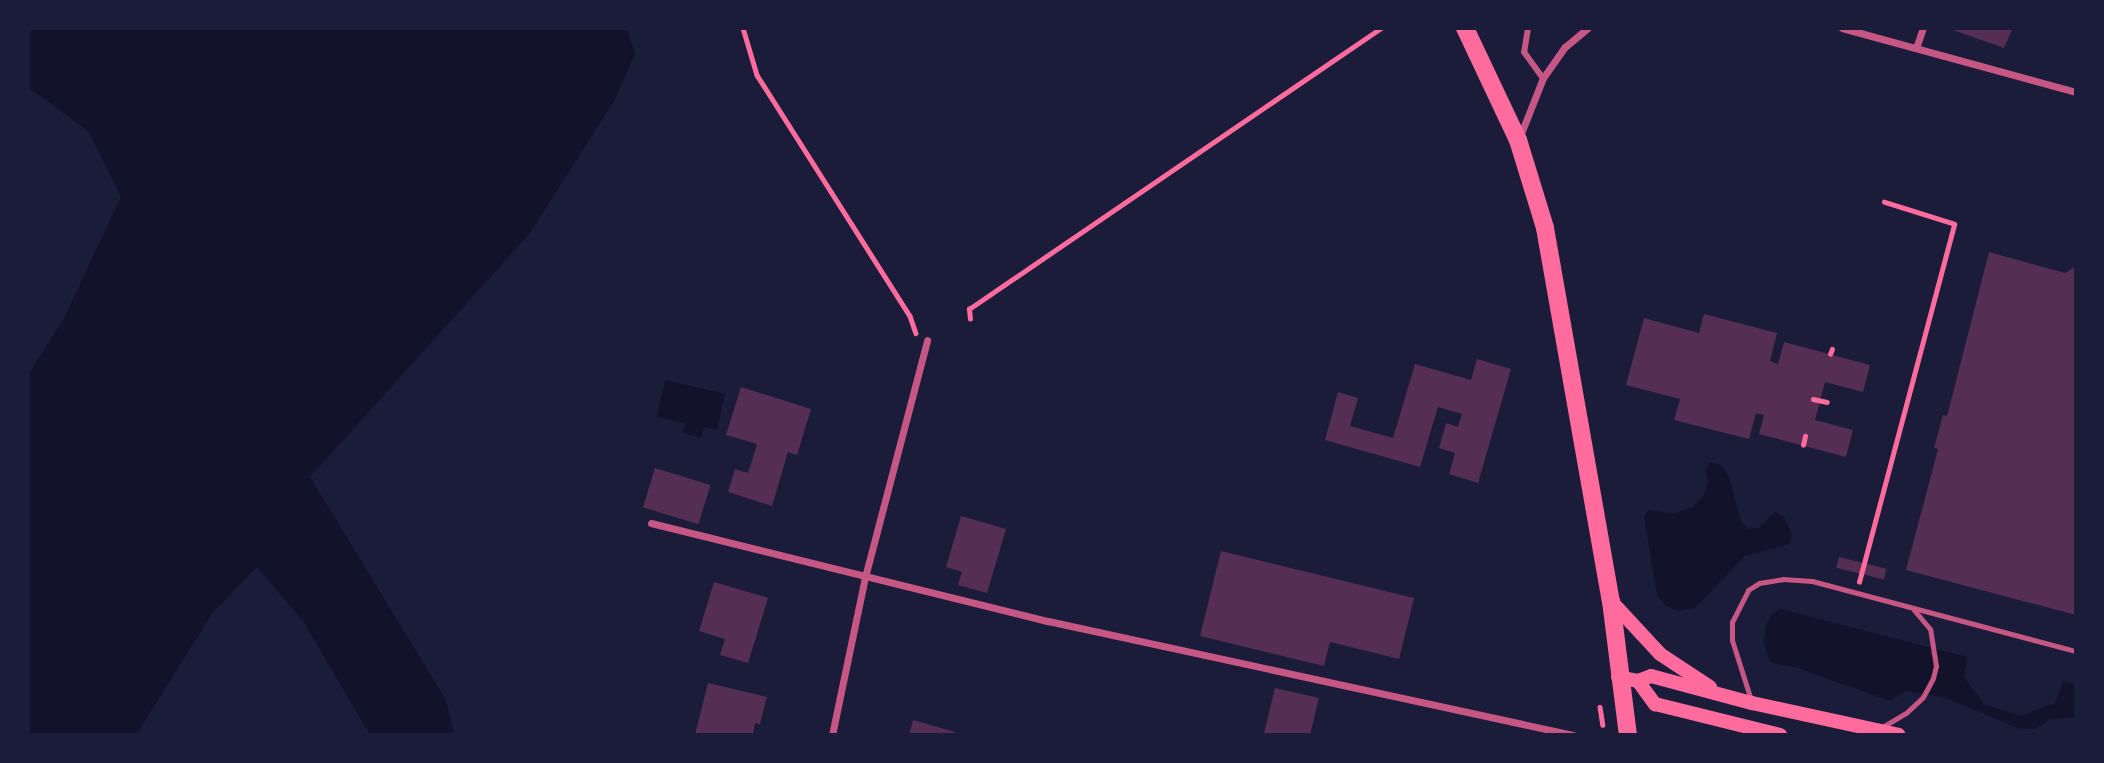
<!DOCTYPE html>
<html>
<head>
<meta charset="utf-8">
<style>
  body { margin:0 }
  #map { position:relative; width:2104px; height:763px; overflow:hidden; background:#1b1b3a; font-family:"Noto Sans",sans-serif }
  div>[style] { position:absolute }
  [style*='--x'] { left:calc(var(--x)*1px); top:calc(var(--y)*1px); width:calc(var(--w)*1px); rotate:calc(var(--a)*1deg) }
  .water>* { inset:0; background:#12122b }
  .building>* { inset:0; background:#542f53; transform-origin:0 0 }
  .path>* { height:4.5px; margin:-2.25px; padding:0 2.25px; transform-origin:2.25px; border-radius:2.25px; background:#ff6b9d }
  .service>* { height:5px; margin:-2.5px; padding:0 2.5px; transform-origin:2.5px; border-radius:2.5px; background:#c65784 }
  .pedestrian>* { height:6px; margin:-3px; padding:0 3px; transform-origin:3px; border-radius:3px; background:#c65784 }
  .minor>* { height:7px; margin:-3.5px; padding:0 3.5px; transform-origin:3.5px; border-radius:3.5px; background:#c65784 }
  .secondary>* { height:14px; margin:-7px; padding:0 7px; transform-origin:7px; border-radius:7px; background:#ff6b9d }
  .primary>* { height:18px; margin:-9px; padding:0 9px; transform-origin:9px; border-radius:9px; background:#ff6b9d }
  span { translate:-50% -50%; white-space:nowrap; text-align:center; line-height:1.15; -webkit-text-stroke:5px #1b1b3a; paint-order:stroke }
  .frame { position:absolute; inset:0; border:30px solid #1b1b3a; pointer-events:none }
</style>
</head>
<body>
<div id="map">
  <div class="water">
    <div style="clip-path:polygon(28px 28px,627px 28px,635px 54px,614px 101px,530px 233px,310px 477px,446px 700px,454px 735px,370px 735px,303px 621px,257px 567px,213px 612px,136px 735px,28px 735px,28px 375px,63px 320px,121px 197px,88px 131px,28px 87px)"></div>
    <div style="clip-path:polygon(665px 380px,725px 394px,717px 430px,704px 427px,701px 438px,683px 433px,685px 423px,657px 417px)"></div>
    <div style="clip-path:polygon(1710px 462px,1720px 465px,1729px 476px,1741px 522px,1749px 529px,1759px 528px,1775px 512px,1784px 517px,1792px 534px,1789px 544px,1745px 556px,1695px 608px,1678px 611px,1665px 605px,1657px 595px,1644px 516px,1649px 510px,1673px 514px,1693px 507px,1704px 495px,1708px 481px,1705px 471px)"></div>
    <div style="clip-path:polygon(1780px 609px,1967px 657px,1964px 677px,1984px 704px,2021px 716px,2055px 703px,2063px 681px,2076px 685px,2076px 717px,2051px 719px,2036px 729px,2018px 728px,1943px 697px,1906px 691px,1890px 701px,1798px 668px,1770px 662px,1764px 643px,1766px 626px,1771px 615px)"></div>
  </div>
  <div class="building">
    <div style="clip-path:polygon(1947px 28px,2013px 28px,2004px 48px)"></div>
    <div style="clip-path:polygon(1989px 252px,2065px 273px,2076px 266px,2076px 615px,1906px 570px,1938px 449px,1934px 448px,1943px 415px,1947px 416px)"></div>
    <div style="clip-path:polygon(1704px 314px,1777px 333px,1770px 361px,1778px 364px,1784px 342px,1870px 365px,1863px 392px,1825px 382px,1815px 420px,1853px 430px,1846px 457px,1759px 434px,1764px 415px,1756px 413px,1749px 439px,1674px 420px,1680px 399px,1626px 385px,1644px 318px,1699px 333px)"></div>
    <div style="clip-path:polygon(1477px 359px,1511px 369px,1478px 483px,1449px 474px,1455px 453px,1439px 448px,1446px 423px,1458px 427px,1462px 414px,1438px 407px,1420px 467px,1325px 440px,1338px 392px,1358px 398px,1350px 426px,1393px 438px,1415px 364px,1471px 380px)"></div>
    <div style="clip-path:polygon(741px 387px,811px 409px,797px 455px,788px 452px,772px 506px,728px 492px,735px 469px,748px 473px,757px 444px,726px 435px)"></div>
    <div style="left:655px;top:468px;width:58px;height:41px;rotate:17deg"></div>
    <div style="clip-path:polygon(961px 516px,1006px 529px,987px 593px,958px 585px,962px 572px,946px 567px)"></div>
    <div style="clip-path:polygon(1221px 551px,1414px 598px,1399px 659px,1330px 642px,1324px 666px,1200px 636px)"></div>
    <div style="left:1839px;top:557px;width:49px;height:11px;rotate:14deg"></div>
    <div style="clip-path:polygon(714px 582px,768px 598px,748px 663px,720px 655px,725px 639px,699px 631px)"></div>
    <div style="clip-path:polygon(708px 683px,767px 697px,760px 724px,755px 723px,753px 735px,695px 735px)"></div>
    <div style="clip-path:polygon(1275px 688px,1319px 698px,1310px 735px,1264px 733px)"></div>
    <div style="clip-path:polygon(913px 720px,955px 732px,954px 735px,909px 735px)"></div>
  </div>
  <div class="path">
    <div style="--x:743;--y:28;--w:49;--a:73.4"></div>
    <div style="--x:757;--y:75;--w:285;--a:57.6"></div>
    <div style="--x:910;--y:316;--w:18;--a:71"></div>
    <div style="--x:970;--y:319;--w:10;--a:-96"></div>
    <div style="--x:969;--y:309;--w:499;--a:-34.3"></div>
    <div style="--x:1830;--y:354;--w:5;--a:-68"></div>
    <div style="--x:1813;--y:399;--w:14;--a:12"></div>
    <div style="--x:1803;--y:445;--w:9;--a:-77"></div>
    <div style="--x:1859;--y:582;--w:370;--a:-75.1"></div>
    <div style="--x:1954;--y:224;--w:73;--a:-162.6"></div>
    <div style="--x:1600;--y:707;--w:18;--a:81"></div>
  </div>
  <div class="service">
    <div style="--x:1751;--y:700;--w:63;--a:-107.6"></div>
    <div style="--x:1732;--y:640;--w:18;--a:-90"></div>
    <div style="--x:1732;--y:622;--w:36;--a:-63"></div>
    <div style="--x:1748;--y:590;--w:13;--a:-32"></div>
    <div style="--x:1759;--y:583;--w:24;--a:-9"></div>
    <div style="--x:1783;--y:579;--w:29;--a:4"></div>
    <div style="--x:1812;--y:581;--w:273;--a:14.9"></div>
    <div style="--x:1879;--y:729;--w:31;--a:-31"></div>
    <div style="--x:1906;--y:713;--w:23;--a:-43"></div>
    <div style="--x:1923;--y:697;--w:21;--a:-62"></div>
    <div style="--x:1933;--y:678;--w:12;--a:-76"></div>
    <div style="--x:1936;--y:666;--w:37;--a:-99"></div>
    <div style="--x:1930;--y:629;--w:25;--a:-130"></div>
  </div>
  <div class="pedestrian">
    <div style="--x:1528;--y:28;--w:24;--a:99"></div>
    <div style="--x:1524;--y:52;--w:32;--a:54"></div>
  </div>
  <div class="minor">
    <div style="--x:1842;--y:28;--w:243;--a:15.3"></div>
    <div style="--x:1916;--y:48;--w:21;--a:-71"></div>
    <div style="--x:1520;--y:136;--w:62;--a:-68.4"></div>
    <div style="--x:1543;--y:78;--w:38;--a:-55"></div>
    <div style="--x:1565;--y:47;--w:30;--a:-40"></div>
    <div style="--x:651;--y:523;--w:409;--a:13.9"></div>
    <div style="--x:1048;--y:621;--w:537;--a:12.25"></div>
    <div style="--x:832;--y:735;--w:161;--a:-78.2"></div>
    <div style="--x:865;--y:577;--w:245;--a:-75.3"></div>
  </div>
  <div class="secondary">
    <div style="--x:1611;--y:601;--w:72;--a:47.2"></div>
    <div style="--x:1660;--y:654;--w:60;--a:33.4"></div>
    <div style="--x:1618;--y:677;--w:20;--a:11"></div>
    <div style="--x:1638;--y:681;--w:14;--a:-21"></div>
    <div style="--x:1651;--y:676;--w:105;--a:15"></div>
    <div style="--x:1752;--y:703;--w:150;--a:12.3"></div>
    <div style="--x:1638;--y:681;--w:29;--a:54"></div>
    <div style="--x:1655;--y:704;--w:129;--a:13.9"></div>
  </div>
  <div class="primary">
    <div style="--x:1465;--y:28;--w:124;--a:64.7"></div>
    <div style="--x:1518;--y:140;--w:92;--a:72.9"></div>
    <div style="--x:1545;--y:228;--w:379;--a:80"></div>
    <div style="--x:1611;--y:601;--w:135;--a:82.8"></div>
  </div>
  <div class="frame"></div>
</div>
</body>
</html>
